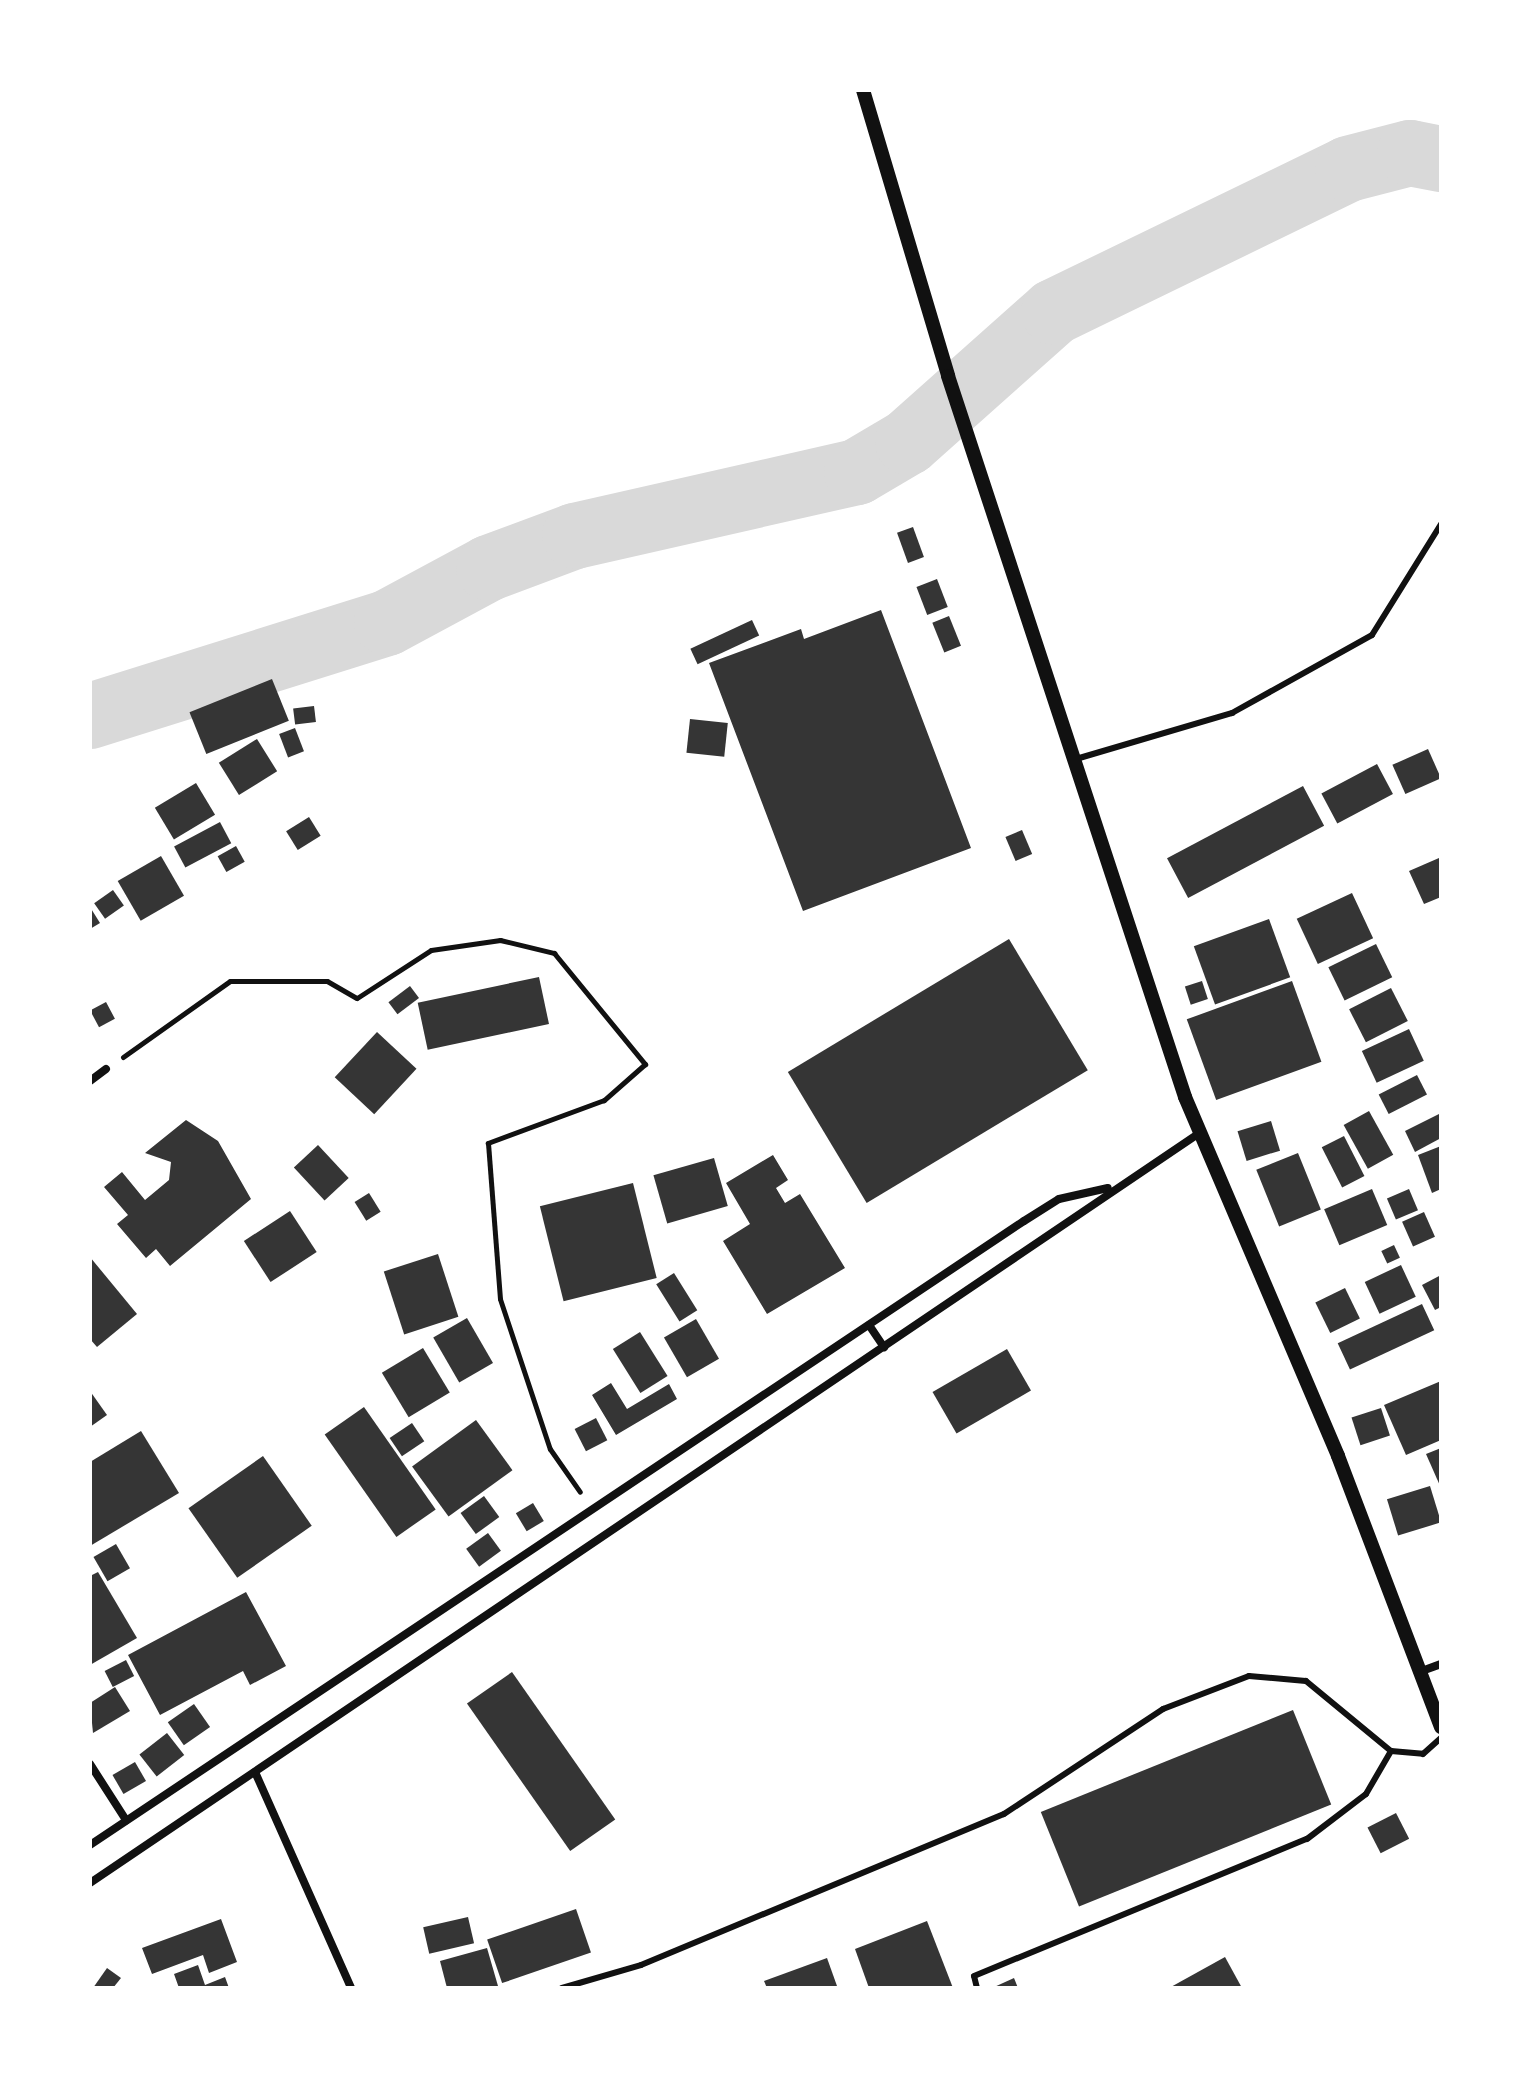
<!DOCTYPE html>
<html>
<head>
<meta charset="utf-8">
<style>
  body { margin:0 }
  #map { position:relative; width:1531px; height:2078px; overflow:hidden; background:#fff; font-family:"PT Sans Narrow",sans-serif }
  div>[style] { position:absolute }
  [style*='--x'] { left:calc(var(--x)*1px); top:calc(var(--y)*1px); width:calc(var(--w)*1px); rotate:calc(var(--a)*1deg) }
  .river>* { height:66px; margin:-33px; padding:0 33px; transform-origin:33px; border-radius:33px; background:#d9d9d9 }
  .building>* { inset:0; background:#353535; transform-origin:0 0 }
  .path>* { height:5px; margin:-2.5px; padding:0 2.5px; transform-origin:2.5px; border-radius:2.5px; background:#111 }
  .service>* { height:6px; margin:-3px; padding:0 3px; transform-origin:3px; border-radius:3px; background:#111 }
  .minor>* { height:8px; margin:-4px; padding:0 4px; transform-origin:4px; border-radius:4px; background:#111 }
  .tertiary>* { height:14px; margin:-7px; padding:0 7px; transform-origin:7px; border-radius:7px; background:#111 }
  span { translate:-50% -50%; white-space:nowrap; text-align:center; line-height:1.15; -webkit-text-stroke:8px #fff; paint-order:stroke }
  .frame { position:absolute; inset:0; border:92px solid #fff; pointer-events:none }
</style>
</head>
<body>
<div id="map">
  <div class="river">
    <div style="--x:90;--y:716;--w:311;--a:-17.4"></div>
    <div style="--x:387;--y:623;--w:116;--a:-28.3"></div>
    <div style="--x:489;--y:568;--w:92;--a:-20.4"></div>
    <div style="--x:575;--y:536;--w:289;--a:-12.8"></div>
    <div style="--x:857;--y:472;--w:59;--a:-30.5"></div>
    <div style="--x:908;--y:442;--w:195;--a:-41.7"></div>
    <div style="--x:1054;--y:312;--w:327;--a:-25.9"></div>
    <div style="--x:1348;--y:169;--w:64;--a:-14.5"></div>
    <div style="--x:1410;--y:153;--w:32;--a:11"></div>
  </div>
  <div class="building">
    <div style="left:913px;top:527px;width:32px;height:17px;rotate:70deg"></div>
    <div style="left:937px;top:579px;width:30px;height:22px;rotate:69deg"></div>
    <div style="clip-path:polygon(881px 610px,971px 848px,803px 911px,709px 663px,801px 629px,804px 639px)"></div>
    <div style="left:949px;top:616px;width:32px;height:18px;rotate:68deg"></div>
    <div style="left:752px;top:620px;width:17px;height:68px;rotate:65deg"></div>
    <div style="left:272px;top:679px;width:45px;height:89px;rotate:68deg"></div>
    <div style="left:314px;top:706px;width:16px;height:21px;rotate:83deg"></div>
    <div style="left:690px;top:719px;width:38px;height:34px;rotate:6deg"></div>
    <div style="left:295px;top:728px;width:25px;height:17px;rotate:69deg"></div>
    <div style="left:257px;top:739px;width:38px;height:45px;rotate:58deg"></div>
    <div style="left:1428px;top:749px;width:32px;height:39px;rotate:66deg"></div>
    <div style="left:1377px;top:764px;width:34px;height:63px;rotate:62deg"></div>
    <div style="left:196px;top:783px;width:37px;height:48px;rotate:59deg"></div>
    <div style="left:1303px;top:786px;width:45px;height:154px;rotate:62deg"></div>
    <div style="left:309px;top:817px;width:22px;height:27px;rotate:58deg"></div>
    <div style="left:220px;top:822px;width:24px;height:52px;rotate:62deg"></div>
    <div style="left:1022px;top:830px;width:26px;height:18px;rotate:67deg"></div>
    <div style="left:236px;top:846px;width:18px;height:21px;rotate:61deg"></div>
    <div style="left:161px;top:856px;width:46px;height:50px;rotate:60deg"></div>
    <div style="clip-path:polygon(1439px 858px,1441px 897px,1424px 904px,1409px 871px)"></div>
    <div style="left:113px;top:890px;width:19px;height:23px;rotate:55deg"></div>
    <div style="left:1352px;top:893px;width:50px;height:61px;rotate:65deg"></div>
    <div style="clip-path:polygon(90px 907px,100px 923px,90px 929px)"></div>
    <div style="left:1269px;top:919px;width:62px;height:80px;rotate:70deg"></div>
    <div style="left:1009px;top:939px;width:153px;height:258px;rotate:59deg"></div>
    <div style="left:1376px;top:944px;width:37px;height:53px;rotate:64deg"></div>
    <div style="left:539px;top:977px;width:48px;height:124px;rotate:78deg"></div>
    <div style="left:1202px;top:981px;width:19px;height:18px;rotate:72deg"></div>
    <div style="left:1292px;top:981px;width:86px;height:112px;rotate:70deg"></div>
    <div style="left:410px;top:986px;width:15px;height:27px;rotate:53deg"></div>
    <div style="left:1391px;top:988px;width:37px;height:47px;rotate:63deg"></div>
    <div style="left:106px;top:1002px;width:19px;height:18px;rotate:62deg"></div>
    <div style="left:1409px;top:1029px;width:35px;height:52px;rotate:65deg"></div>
    <div style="left:377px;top:1032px;width:54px;height:62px;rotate:43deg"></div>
    <div style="left:1417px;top:1075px;width:22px;height:43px;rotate:63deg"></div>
    <div style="left:1369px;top:1111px;width:50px;height:29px;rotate:61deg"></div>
    <div style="clip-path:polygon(1439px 1114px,1441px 1138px,1415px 1152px,1405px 1131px)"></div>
    <div style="clip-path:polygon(186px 1120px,218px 1141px,251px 1199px,170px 1266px,156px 1249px,146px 1258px,117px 1224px,128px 1215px,104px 1187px,122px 1172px,145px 1200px,169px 1180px,171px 1162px,145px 1153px)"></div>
    <div style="left:1271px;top:1121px;width:31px;height:35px;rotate:73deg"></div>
    <div style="left:1344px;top:1136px;width:45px;height:25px;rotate:63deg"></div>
    <div style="left:318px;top:1145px;width:45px;height:33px;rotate:47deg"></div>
    <div style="clip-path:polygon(1441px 1146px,1441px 1189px,1432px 1193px,1418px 1155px)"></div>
    <div style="left:1298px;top:1153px;width:61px;height:45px;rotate:68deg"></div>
    <div style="clip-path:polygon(773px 1155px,788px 1180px,776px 1188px,785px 1203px,800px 1194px,845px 1268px,767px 1314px,723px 1241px,750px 1224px,726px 1183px)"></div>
    <div style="left:714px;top:1158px;width:50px;height:63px;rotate:74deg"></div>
    <div style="left:633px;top:1183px;width:98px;height:96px;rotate:76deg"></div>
    <div style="left:1372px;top:1189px;width:39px;height:52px;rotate:67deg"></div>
    <div style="left:1409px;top:1189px;width:23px;height:24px;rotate:67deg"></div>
    <div style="left:369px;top:1193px;width:22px;height:17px;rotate:58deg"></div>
    <div style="left:290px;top:1211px;width:49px;height:55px;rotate:57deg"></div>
    <div style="left:1424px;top:1212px;width:27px;height:24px;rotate:66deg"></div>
    <div style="left:1394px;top:1245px;width:14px;height:14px;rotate:65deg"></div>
    <div style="left:438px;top:1254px;width:66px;height:57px;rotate:72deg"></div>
    <div style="clip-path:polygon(90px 1257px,137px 1314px,97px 1347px,90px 1339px)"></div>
    <div style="left:1401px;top:1265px;width:35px;height:40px;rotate:65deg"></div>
    <div style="left:674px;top:1273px;width:44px;height:21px;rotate:58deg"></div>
    <div style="clip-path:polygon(1441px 1275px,1441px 1307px,1435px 1310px,1422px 1285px)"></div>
    <div style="left:1345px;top:1288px;width:34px;height:33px;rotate:64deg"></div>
    <div style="left:1422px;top:1304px;width:29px;height:93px;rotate:65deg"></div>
    <div style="left:467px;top:1318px;width:52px;height:39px;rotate:60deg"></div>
    <div style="left:696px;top:1319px;width:46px;height:37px;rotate:60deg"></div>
    <div style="left:640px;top:1332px;width:52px;height:32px;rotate:58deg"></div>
    <div style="left:423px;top:1348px;width:52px;height:48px;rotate:59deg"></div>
    <div style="left:1007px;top:1349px;width:48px;height:86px;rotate:60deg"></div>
    <div style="clip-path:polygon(1441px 1381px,1441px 1440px,1406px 1455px,1384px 1405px)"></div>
    <div style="clip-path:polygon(611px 1383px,627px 1409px,669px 1384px,677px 1399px,616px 1435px,592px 1395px)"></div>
    <div style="clip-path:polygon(90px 1391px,107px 1415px,90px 1427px)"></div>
    <div style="left:364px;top:1407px;width:125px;height:48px;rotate:55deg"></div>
    <div style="left:1381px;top:1408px;width:29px;height:31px;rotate:72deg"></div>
    <div style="left:596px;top:1418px;width:25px;height:24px;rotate:63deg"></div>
    <div style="left:476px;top:1420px;width:62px;height:79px;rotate:54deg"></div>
    <div style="left:412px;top:1423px;width:22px;height:27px;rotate:56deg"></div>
    <div style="clip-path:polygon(141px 1431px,179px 1493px,90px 1546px,90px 1462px)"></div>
    <div style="clip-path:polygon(1441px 1448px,1441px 1488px,1426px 1454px)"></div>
    <div style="left:263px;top:1456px;width:85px;height:91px;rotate:55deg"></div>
    <div style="left:1430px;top:1486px;width:38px;height:45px;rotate:73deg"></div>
    <div style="left:484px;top:1496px;width:26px;height:29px;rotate:54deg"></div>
    <div style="left:533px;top:1503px;width:21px;height:20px;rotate:59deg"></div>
    <div style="left:488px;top:1533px;width:22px;height:27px;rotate:54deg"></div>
    <div style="left:116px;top:1544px;width:28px;height:26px;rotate:60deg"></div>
    <div style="clip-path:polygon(98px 1572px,137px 1638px,90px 1665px,90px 1576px)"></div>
    <div style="clip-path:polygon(246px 1592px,286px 1666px,250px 1685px,243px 1671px,160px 1715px,128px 1655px)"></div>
    <div style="left:126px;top:1660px;width:18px;height:24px;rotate:63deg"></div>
    <div style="left:512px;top:1672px;width:180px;height:55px;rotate:55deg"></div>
    <div style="clip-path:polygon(115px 1687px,130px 1711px,93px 1733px,90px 1703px)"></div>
    <div style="left:194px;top:1704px;width:28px;height:32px;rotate:55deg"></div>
    <div style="left:1293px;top:1710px;width:102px;height:272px;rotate:68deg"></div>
    <div style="left:167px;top:1733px;width:28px;height:35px;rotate:52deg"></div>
    <div style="left:135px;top:1762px;width:22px;height:26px;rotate:60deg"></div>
    <div style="left:1396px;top:1813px;width:29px;height:32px;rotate:63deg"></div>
    <div style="left:576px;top:1909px;width:46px;height:94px;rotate:71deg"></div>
    <div style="left:468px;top:1917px;width:27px;height:46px;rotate:77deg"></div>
    <div style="clip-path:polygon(221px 1919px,237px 1962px,209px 1973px,203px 1955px,152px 1974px,142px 1948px)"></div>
    <div style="clip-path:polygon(927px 1921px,953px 1988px,869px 1988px,855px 1949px)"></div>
    <div style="clip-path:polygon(487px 1948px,498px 1986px,447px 1988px,440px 1961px)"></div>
    <div style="clip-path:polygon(1225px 1957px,1242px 1988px,1169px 1988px)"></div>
    <div style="clip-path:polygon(827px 1958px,837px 1986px,767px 1988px,764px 1981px)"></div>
    <div style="clip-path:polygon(198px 1965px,205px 1985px,225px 1977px,229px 1988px,179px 1988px,174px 1974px)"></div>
    <div style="clip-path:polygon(107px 1968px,121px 1978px,113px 1988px,93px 1988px)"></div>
    <div style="clip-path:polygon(1014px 1978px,1018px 1988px,992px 1988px)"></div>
  </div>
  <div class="path">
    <div style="--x:123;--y:1057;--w:131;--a:-35.4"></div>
    <div style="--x:230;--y:981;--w:97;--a:0"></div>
    <div style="--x:327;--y:981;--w:34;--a:30"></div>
    <div style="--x:357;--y:998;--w:88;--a:-33"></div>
    <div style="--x:431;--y:950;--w:70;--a:-8.2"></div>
    <div style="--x:500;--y:940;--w:56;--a:13.5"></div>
    <div style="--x:554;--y:953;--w:144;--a:50.7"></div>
    <div style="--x:645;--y:1064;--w:55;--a:138.7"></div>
    <div style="--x:604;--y:1100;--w:124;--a:159.7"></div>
    <div style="--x:488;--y:1143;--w:156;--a:85.6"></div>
    <div style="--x:500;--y:1299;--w:158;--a:71.6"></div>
    <div style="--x:550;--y:1449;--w:52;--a:55.1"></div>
  </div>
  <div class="service">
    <div style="--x:1076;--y:759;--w:163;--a:-16.4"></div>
    <div style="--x:1232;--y:713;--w:160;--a:-29.1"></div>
    <div style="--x:1372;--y:635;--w:131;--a:-58.1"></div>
    <div style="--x:562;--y:1988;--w:82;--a:-16.2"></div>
    <div style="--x:641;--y:1965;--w:393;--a:-22.6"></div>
    <div style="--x:1004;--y:1814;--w:191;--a:-33.4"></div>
    <div style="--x:1163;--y:1709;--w:92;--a:-21"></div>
    <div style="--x:1249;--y:1676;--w:57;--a:5"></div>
    <div style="--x:1306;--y:1681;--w:110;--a:39.5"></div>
    <div style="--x:1391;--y:1751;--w:32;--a:5"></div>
    <div style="--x:1423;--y:1754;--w:24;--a:-42"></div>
    <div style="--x:977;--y:1988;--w:12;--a:-104"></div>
    <div style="--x:974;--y:1976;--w:360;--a:-22.4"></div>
    <div style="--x:1307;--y:1839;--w:74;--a:-37.3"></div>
    <div style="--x:1366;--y:1794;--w:50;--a:-59.8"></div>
  </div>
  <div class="minor">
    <div style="--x:90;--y:1081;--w:20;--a:-37"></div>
    <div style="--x:869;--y:1325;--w:27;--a:56"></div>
    <div style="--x:1419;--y:1672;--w:23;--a:-20"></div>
    <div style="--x:90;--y:1764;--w:67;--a:57.3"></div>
    <div style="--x:255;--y:1772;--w:236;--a:66"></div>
    <div style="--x:90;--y:1845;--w:1123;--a:-33.75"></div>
    <div style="--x:1024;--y:1221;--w:41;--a:-32.2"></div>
    <div style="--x:1059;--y:1199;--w:50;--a:-12.7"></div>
    <div style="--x:90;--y:1883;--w:1341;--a:-34.06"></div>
  </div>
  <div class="tertiary">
    <div style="--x:863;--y:90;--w:298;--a:73.4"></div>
    <div style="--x:948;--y:376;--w:759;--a:71.8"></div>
    <div style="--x:1185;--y:1097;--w:390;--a:66.9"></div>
    <div style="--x:1338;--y:1456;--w:290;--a:69.2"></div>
  </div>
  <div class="frame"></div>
</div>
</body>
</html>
